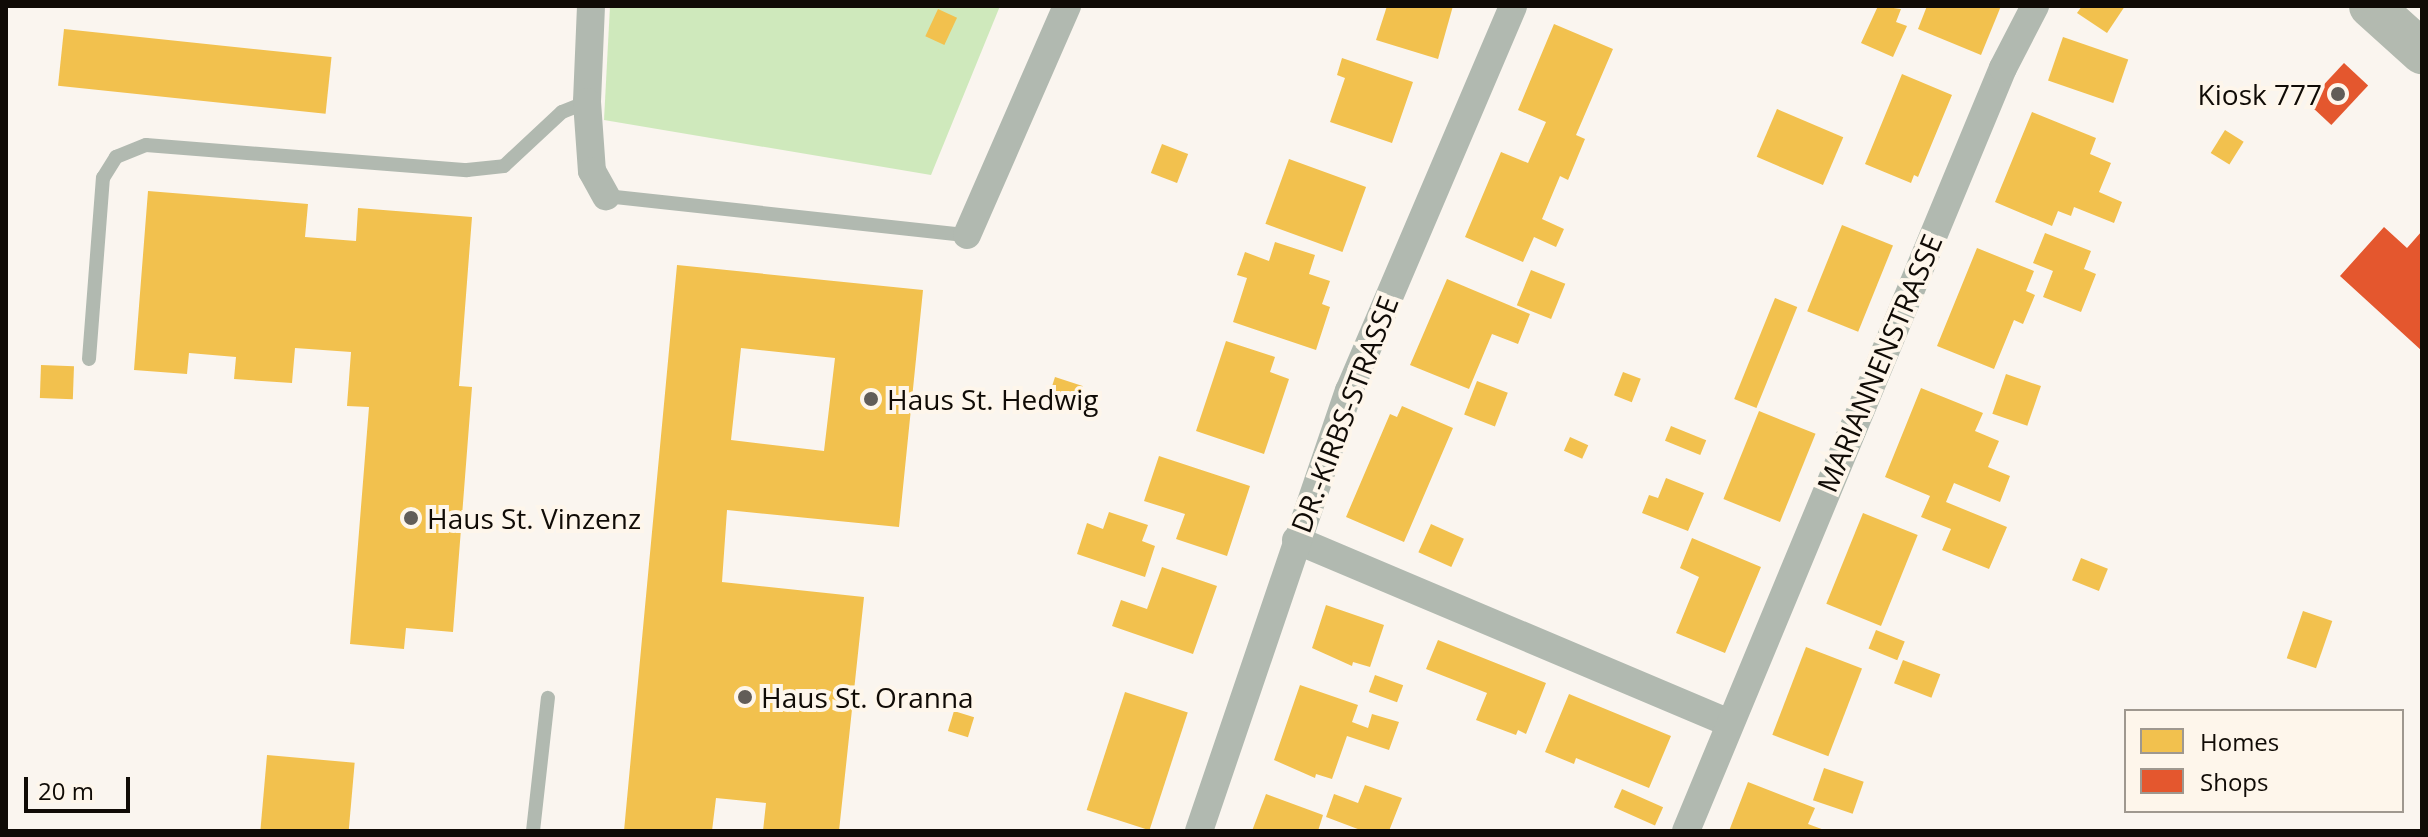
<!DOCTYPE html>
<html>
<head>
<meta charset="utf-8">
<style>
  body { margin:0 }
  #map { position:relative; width:2428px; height:837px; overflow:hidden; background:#faf5ef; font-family:"Open Sans",sans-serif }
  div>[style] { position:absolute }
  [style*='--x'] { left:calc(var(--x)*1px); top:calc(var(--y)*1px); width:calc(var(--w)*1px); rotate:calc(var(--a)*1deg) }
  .green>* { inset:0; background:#cfe9bc }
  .homes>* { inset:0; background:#f2c14e; transform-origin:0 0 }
  .shops>* { inset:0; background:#e4572e; transform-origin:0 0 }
  .service>* { height:14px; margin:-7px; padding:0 7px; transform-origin:7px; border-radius:7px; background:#b1b9b0 }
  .minor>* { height:28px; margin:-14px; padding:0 14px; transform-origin:14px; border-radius:14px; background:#b1b9b0 }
  .primary>* { height:44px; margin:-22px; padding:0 22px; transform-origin:22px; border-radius:22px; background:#b3bab0 }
  .dots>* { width:22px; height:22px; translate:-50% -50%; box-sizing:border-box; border:4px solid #fef6eb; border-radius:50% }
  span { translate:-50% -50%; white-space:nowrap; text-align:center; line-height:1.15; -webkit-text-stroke:8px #fef6eb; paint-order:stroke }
  .poi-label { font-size:28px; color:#100b06 }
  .right { translate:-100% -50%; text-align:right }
  .left { translate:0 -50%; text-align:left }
  .street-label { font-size:28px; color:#100b06 }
  .frame { position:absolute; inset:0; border:8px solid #100b06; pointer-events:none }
  .legend { position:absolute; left:2124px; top:709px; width:280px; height:104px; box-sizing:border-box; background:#fef6eb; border:2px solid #9f988f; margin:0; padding:10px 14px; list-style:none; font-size:24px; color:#100b06 }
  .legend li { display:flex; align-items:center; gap:16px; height:40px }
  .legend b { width:40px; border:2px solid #9f988f }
  .scale { position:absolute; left:24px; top:777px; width:106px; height:36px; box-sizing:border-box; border:4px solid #100b06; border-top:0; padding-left:10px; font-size:24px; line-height:28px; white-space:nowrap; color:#100b06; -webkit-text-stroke:6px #fef6eb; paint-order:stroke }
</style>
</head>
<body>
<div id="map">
  <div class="green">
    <div style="clip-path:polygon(610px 6px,1000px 6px,931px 175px,604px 120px)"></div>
  </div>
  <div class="homes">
    <div style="clip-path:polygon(1387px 6px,1453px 6px,1438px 59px,1376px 40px)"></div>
    <div style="clip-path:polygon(1878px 6px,1901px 9px,1896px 22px,1907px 26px,1893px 57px,1861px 43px)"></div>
    <div style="clip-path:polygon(1927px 6px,2001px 6px,1981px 55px,1918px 29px)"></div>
    <div style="clip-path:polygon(2082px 6px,2125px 6px,2107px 33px,2077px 13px)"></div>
    <div style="left:938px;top:9px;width:21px;height:30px;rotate:25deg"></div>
    <div style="clip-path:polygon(1554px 24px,1613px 49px,1576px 135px,1585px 139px,1568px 180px,1560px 176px,1542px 219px,1564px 229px,1556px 247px,1534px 237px,1523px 262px,1465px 237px,1501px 152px,1528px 163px,1546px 122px,1518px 110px)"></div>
    <div style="left:64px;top:29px;width:269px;height:57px;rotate:6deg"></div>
    <div style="left:2063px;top:37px;width:69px;height:46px;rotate:19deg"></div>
    <div style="clip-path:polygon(1342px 58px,1413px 82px,1392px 143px,1330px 122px,1345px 78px,1337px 75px)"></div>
    <div style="clip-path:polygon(1902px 74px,1952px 95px,1918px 177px,1914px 175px,1911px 183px,1865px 164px)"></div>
    <div style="left:1777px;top:109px;width:72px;height:52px;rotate:23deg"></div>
    <div style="clip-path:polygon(2032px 112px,2096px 138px,2090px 154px,2111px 163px,2099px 192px,2122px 202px,2114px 223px,2074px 207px,2071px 216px,2058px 211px,2052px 226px,1995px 202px)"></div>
    <div style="left:2225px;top:130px;width:22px;height:27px;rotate:32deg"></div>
    <div style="left:1162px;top:144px;width:28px;height:31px;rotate:21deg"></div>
    <div style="left:1289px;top:159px;width:82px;height:69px;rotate:20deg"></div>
    <div style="clip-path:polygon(148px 191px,308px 204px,305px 237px,356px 241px,358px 208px,472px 217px,459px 386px,472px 387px,453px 632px,406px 628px,404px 649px,350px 644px,369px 407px,347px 406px,351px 352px,295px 348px,292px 383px,234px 379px,236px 357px,189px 353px,187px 374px,134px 370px)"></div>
    <div style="left:1842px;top:225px;width:55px;height:93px;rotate:22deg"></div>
    <div style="clip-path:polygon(2045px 233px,2091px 251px,2084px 269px,2096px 274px,2081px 312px,2043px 297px,2053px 271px,2033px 263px)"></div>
    <div style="clip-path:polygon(1275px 242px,1315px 255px,1309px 274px,1330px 281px,1322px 304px,1330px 307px,1316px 350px,1233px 322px,1247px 278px,1237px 275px,1245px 252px,1269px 261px)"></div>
    <div style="clip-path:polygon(1977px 248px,2034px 271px,2026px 291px,2035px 295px,2023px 324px,2014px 320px,1994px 369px,1937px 346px)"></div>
    <div style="clip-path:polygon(evenodd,677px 265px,923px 290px,899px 527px,727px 510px,722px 582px,864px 597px,839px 831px,763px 831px,766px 803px,716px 798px,712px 831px,624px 831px,677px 265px,741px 348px,835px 358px,824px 451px,731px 440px,741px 348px)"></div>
    <div style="left:1531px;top:270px;width:37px;height:38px;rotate:22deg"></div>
    <div style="clip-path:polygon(1447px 279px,1530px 314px,1518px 344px,1492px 334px,1469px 389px,1410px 365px)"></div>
    <div style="left:1775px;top:298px;width:24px;height:109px;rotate:22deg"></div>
    <div style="clip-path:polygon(1226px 341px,1275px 357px,1270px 372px,1289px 379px,1264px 454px,1196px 431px)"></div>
    <div style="left:41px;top:365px;width:33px;height:33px;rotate:2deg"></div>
    <div style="left:1623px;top:372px;width:19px;height:25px;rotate:21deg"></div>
    <div style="left:2006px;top:374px;width:37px;height:42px;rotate:19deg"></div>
    <div style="left:1055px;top:377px;width:29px;height:17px;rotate:18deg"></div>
    <div style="left:1477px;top:381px;width:33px;height:36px;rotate:21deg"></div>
    <div style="clip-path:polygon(1921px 388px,1983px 413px,1975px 431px,1999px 441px,1988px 467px,2010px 476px,2000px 502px,1954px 483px,1946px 502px,2007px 527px,1989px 569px,1942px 550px,1951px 529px,1921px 517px,1930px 496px,1885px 477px)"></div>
    <div style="clip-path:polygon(1402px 406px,1453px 428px,1404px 542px,1346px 517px,1390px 414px,1397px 417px)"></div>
    <div style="left:1759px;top:411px;width:61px;height:95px;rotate:22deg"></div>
    <div style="left:1671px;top:426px;width:38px;height:16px;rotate:22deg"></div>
    <div style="left:1570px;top:437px;width:20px;height:15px;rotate:24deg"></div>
    <div style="clip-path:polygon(1159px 456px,1250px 486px,1227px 556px,1176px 539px,1185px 514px,1144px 501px)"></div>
    <div style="clip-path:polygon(1666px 478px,1704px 493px,1688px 531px,1642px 513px,1649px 495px,1658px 498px)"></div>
    <div style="clip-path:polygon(1109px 512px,1148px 525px,1142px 541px,1155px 546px,1145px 577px,1077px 554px,1087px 523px,1103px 529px)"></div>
    <div style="left:1863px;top:513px;width:59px;height:98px;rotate:22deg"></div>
    <div style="left:1431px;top:524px;width:36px;height:31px;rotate:24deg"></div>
    <div style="clip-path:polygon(1692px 538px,1761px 567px,1725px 653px,1676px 633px,1699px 577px,1680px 568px)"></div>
    <div style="left:2081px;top:558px;width:29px;height:24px;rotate:22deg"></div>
    <div style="clip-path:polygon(1162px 567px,1217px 586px,1193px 654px,1112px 626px,1121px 600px,1147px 609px)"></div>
    <div style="clip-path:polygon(1326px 605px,1384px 625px,1370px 667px,1353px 662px,1352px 666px,1312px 648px)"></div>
    <div style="left:2303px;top:611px;width:31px;height:50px;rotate:19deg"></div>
    <div style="left:1876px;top:630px;width:31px;height:20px;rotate:22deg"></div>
    <div style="clip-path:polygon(1438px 640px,1546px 683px,1526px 734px,1518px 730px,1516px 735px,1476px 720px,1487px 693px,1426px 669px)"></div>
    <div style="left:1806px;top:647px;width:60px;height:94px;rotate:21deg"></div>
    <div style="left:1903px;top:660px;width:40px;height:25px;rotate:21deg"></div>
    <div style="left:1375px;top:675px;width:30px;height:18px;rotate:20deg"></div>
    <div style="clip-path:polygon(1300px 685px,1358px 705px,1352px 722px,1368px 728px,1372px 714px,1399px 722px,1389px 750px,1347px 736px,1332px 779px,1316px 774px,1315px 778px,1274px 760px)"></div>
    <div style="left:1125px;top:692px;width:66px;height:124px;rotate:18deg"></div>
    <div style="clip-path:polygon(1569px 694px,1671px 736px,1649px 788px,1576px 758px,1574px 764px,1545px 752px)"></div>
    <div style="left:954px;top:711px;width:21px;height:21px;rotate:17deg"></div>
    <div style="left:267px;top:755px;width:88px;height:76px;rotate:5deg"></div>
    <div style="left:1824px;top:768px;width:42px;height:34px;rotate:19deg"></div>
    <div style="clip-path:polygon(1748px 782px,1815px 808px,1808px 824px,1827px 831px,1729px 831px)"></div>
    <div style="clip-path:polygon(1365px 785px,1402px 798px,1389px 831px,1363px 831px,1326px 817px,1334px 794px,1358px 803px)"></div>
    <div style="left:1622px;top:789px;width:45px;height:20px;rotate:24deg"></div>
    <div style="clip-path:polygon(1266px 794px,1323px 815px,1318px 831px,1252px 831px)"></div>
  </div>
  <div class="shops">
    <div style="left:2344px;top:63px;width:33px;height:54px;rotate:43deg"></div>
    <div style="clip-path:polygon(2384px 227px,2407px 248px,2422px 231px,2422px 351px,2340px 276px)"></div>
  </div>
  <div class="service">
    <div style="--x:606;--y:196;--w:363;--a:6.2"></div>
    <div style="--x:89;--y:359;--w:182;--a:-85.6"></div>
    <div style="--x:103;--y:178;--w:25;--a:-58"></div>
    <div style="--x:116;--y:157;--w:32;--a:-22"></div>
    <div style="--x:146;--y:145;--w:322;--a:4.5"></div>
    <div style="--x:467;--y:170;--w:37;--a:-6"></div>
    <div style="--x:504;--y:166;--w:79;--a:-43"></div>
    <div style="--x:562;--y:112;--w:27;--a:-22"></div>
    <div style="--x:533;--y:831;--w:134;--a:-83.6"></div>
  </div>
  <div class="minor">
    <div style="--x:591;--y:6;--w:96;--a:92.4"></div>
    <div style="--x:587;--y:102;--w:69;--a:85.9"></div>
    <div style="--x:592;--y:171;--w:29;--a:61"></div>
    <div style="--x:967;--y:235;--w:250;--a:-66.4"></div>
    <div style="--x:1296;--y:540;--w:470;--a:22.9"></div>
    <div style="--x:1199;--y:831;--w:465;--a:-71.2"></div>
    <div style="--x:1349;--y:391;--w:418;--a:-66.9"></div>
    <div style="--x:1686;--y:831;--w:826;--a:-67.44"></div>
    <div style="--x:2003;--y:68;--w:70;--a:-62.7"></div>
  </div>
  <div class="primary">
    <div style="--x:2371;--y:6;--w:69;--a:42"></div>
  </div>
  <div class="dots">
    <div style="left:2338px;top:94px;background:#625d58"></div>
    <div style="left:871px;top:399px;background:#625d58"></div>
    <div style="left:411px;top:518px;background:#625d58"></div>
    <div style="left:745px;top:697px;background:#625d58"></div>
  </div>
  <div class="poi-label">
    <span class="right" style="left:2322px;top:94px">Kiosk 777</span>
    <span class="left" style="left:887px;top:399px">Haus St. Hedwig</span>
    <span class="left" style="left:427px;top:518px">Haus St. Vinzenz</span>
    <span class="left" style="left:761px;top:697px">Haus St. Oranna</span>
  </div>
  <div class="street-label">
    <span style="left:1879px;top:363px;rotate:-67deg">MARIANNENSTRASSE</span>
    <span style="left:1344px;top:414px;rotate:-69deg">DR.-KIRBS-STRASSE</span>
  </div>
  <div class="frame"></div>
  <ul class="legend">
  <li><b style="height:22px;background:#f2c14e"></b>Homes</li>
  <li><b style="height:22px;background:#e4572e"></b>Shops</li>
  </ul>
  <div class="scale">20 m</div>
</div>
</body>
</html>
